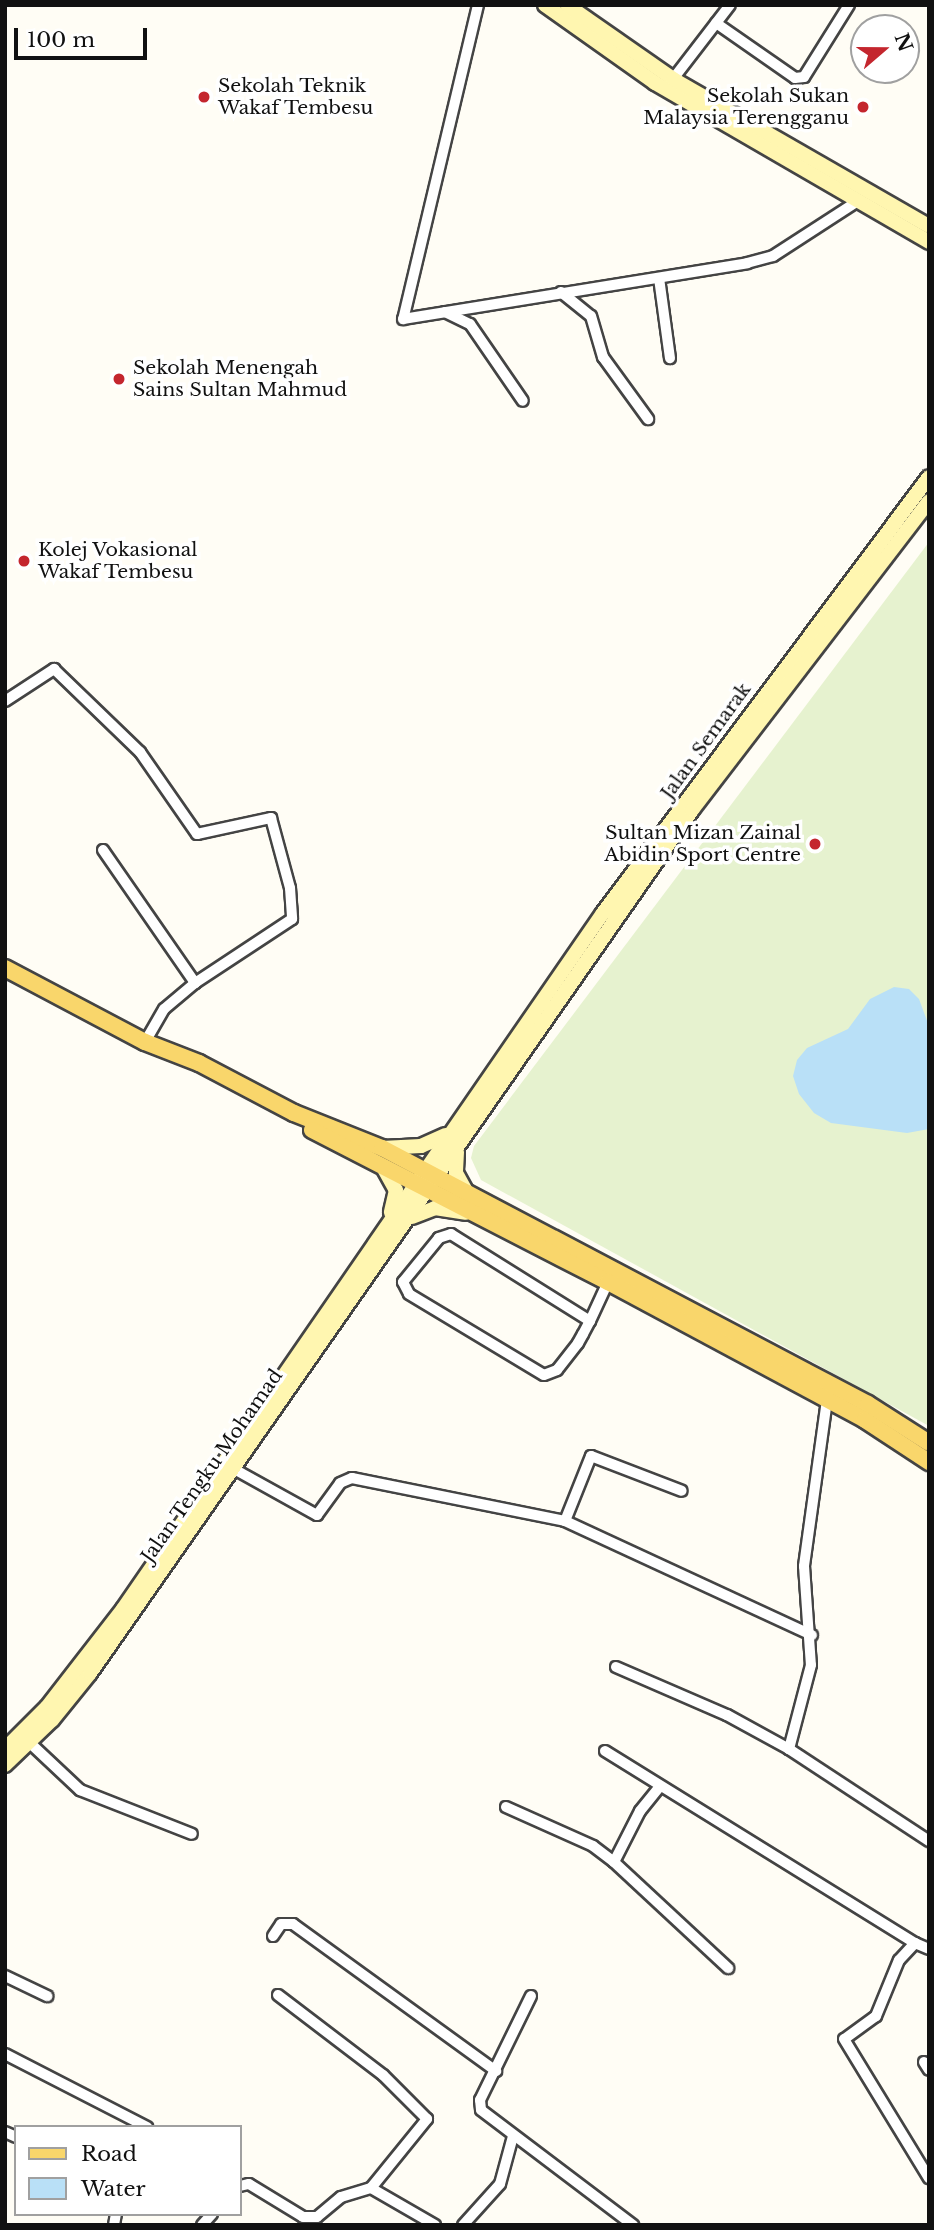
<!DOCTYPE html>
<html>
<head>
<meta charset="utf-8">
<style>
  body { margin:0 }
  #map { position:relative; width:934px; height:2230px; overflow:hidden; background:#fffdf5; font-family:"Libre Baskerville",serif }
  div>[style] { position:absolute }
  [style*='--x'] { left:calc(var(--x)*1px); top:calc(var(--y)*1px); width:calc(var(--w)*1px); rotate:calc(var(--a)*1deg) }
  .pitch>* { inset:0; background:#e6f2cf }
  .water>* { inset:0; background:#b9e0f7 }
  .roads { filter:drop-shadow(2px 0 #444) drop-shadow(-2px 0 #444) drop-shadow(0 2px #444) drop-shadow(0 -2px #444) }
  .minor>* { height:10px; margin:-5px; padding:0 5px; transform-origin:5px; border-radius:5px; background:#fff }
  .secondary>* { height:14px; margin:-7px; padding:0 7px; transform-origin:7px; border-radius:7px; background:#fff6b0 }
  .primary>* { height:16px; margin:-8px; padding:0 8px; transform-origin:8px; border-radius:8px; background:#f9d66b }
  .dots>* { width:19px; height:19px; translate:-50% -50%; box-sizing:border-box; border:4px solid #fff; border-radius:50% }
  span { translate:-50% -50%; white-space:nowrap; text-align:center; line-height:1.15; -webkit-text-stroke:7px #fff; paint-order:stroke }
  .poi-label { font-size:19px; color:#111 }
  .left { translate:0 -50%; text-align:left }
  .right { translate:-100% -50%; text-align:right }
  .street-label { font-size:19px; color:#111 }
  .frame { position:absolute; inset:0; border:7px solid #111; pointer-events:none }
  .legend { position:absolute; left:14px; top:2125px; width:228px; height:91px; box-sizing:border-box; background:#fff; border:2px solid #a0a0a0; margin:0; padding:9px 12px; list-style:none; font-size:21px; color:#111 }
  .legend li { display:flex; align-items:center; gap:14px; height:35px }
  .legend b { width:35px; border:2px solid #a0a0a0 }
  .north { position:absolute; left:850px; top:14px; width:70px; height:70px; box-sizing:border-box; background:#fff; border:2px solid #a0a0a0; border-radius:50%; rotate:70deg; font-size:19px; font-weight:700; line-height:28px; text-align:center; color:#111 }
  .north::after { content:''; display:block; margin:auto; width:24px; height:32px; background:#c4262e; clip-path:polygon(50% 0,100% 100%,50% 72%,0 100%) }
  .scale { position:absolute; left:14px; top:28px; width:133px; height:32px; box-sizing:border-box; border:4px solid #111; border-top:0; padding-left:9px; font-size:21px; line-height:24px; white-space:nowrap; color:#111; -webkit-text-stroke:5px #fff; paint-order:stroke }
</style>
</head>
<body>
<div id="map">
  <div class="pitch">
    <div style="clip-path:polygon(929px 542px,929px 1426px,481px 1180px,471px 1158px,474px 1146px)"></div>
  </div>
  <div class="water">
    <div style="clip-path:polygon(894px 987px,909px 989px,919px 999px,929px 1026px,929px 1129px,907px 1133px,831px 1123px,814px 1113px,799px 1094px,793px 1076px,797px 1060px,807px 1048px,848px 1029px,870px 999px)"></div>
  </div>
  <div class="roads">
    <div class="minor">
      <div style="--x:478;--y:5;--w:323;--a:103.4"></div>
      <div style="--x:403;--y:319;--w:349;--a:-9.2"></div>
      <div style="--x:747;--y:263;--w:27;--a:-15"></div>
      <div style="--x:773;--y:256;--w:101;--a:-32.9"></div>
      <div style="--x:716;--y:23;--w:96;--a:34.8"></div>
      <div style="--x:795;--y:78;--w:9;--a:-6"></div>
      <div style="--x:804;--y:77;--w:85;--a:-58"></div>
      <div style="--x:673;--y:79;--w:93;--a:-52.4"></div>
      <div style="--x:659;--y:278;--w:81;--a:82.2"></div>
      <div style="--x:561;--y:292;--w:38;--a:39"></div>
      <div style="--x:591;--y:316;--w:43;--a:73.7"></div>
      <div style="--x:603;--y:357;--w:77;--a:54"></div>
      <div style="--x:445;--y:312;--w:28;--a:26"></div>
      <div style="--x:470;--y:324;--w:93;--a:55.5"></div>
      <div style="--x:5;--y:701;--w:59;--a:-33.1"></div>
      <div style="--x:54;--y:669;--w:120;--a:44"></div>
      <div style="--x:140;--y:752;--w:100;--a:55.2"></div>
      <div style="--x:197;--y:834;--w:76;--a:-12.2"></div>
      <div style="--x:271;--y:818;--w:73;--a:74.8"></div>
      <div style="--x:290;--y:888;--w:31;--a:86"></div>
      <div style="--x:292;--y:919;--w:116;--a:146.6"></div>
      <div style="--x:195;--y:983;--w:40;--a:140"></div>
      <div style="--x:164;--y:1009;--w:38;--a:120"></div>
      <div style="--x:103;--y:850;--w:162;--a:55.3"></div>
      <div style="--x:590;--y:1321;--w:164;--a:-148"></div>
      <div style="--x:451;--y:1234;--w:13;--a:162"></div>
      <div style="--x:439;--y:1238;--w:57;--a:129.3"></div>
      <div style="--x:403;--y:1282;--w:13;--a:63"></div>
      <div style="--x:409;--y:1294;--w:157;--a:31"></div>
      <div style="--x:544;--y:1375;--w:14;--a:-21"></div>
      <div style="--x:557;--y:1370;--w:34;--a:-52"></div>
      <div style="--x:578;--y:1343;--w:10;--a:-61"></div>
      <div style="--x:583;--y:1334;--w:15;--a:-62"></div>
      <div style="--x:590;--y:1321;--w:43;--a:-65.2"></div>
      <div style="--x:608;--y:1282;--w:4;--a:-63"></div>
      <div style="--x:827;--y:1400;--w:168;--a:97.9"></div>
      <div style="--x:804;--y:1566;--w:99;--a:86"></div>
      <div style="--x:811;--y:1665;--w:87;--a:104.7"></div>
      <div style="--x:789;--y:1749;--w:168;--a:33.3"></div>
      <div style="--x:234;--y:1469;--w:95;--a:29"></div>
      <div style="--x:317;--y:1515;--w:39;--a:-54"></div>
      <div style="--x:340;--y:1483;--w:13;--a:-23"></div>
      <div style="--x:352;--y:1478;--w:217;--a:11.4"></div>
      <div style="--x:565;--y:1521;--w:272;--a:24.8"></div>
      <div style="--x:565;--y:1521;--w:70;--a:-68.2"></div>
      <div style="--x:591;--y:1456;--w:97;--a:21"></div>
      <div style="--x:616;--y:1667;--w:121;--a:23.4"></div>
      <div style="--x:727;--y:1715;--w:71;--a:28.7"></div>
      <div style="--x:30;--y:1743;--w:69;--a:43.2"></div>
      <div style="--x:80;--y:1790;--w:120;--a:21.4"></div>
      <div style="--x:605;--y:1751;--w:365;--a:31.8"></div>
      <div style="--x:506;--y:1807;--w:95;--a:24.1"></div>
      <div style="--x:593;--y:1846;--w:26;--a:37"></div>
      <div style="--x:614;--y:1862;--w:57;--a:-63"></div>
      <div style="--x:640;--y:1811;--w:32;--a:-51"></div>
      <div style="--x:614;--y:1862;--w:156;--a:42.9"></div>
      <div style="--x:273;--y:1936;--w:14;--a:-56"></div>
      <div style="--x:281;--y:1924;--w:12;--a:0"></div>
      <div style="--x:293;--y:1924;--w:251;--a:35.9"></div>
      <div style="--x:929;--y:1949;--w:15;--a:-157"></div>
      <div style="--x:915;--y:1943;--w:23;--a:133"></div>
      <div style="--x:899;--y:1960;--w:61;--a:112.3"></div>
      <div style="--x:876;--y:2016;--w:39;--a:144"></div>
      <div style="--x:844;--y:2039;--w:163;--a:58.6"></div>
      <div style="--x:5;--y:1976;--w:47;--a:25.5"></div>
      <div style="--x:531;--y:1996;--w:116;--a:116.1"></div>
      <div style="--x:480;--y:2100;--w:10;--a:84"></div>
      <div style="--x:481;--y:2110;--w:191;--a:37.1"></div>
      <div style="--x:5;--y:2054;--w:160;--a:27.2"></div>
      <div style="--x:924;--y:2062;--w:9;--a:58"></div>
      <div style="--x:5;--y:2132;--w:12;--a:24"></div>
      <div style="--x:240;--y:2186;--w:9;--a:-13"></div>
      <div style="--x:249;--y:2184;--w:63;--a:31.4"></div>
      <div style="--x:303;--y:2217;--w:14;--a:0"></div>
      <div style="--x:317;--y:2217;--w:31;--a:-40"></div>
      <div style="--x:341;--y:2197;--w:31;--a:-17"></div>
      <div style="--x:371;--y:2188;--w:89;--a:-50.9"></div>
      <div style="--x:427;--y:2119;--w:62;--a:-135"></div>
      <div style="--x:383;--y:2075;--w:132;--a:-142.7"></div>
      <div style="--x:371;--y:2188;--w:74;--a:30"></div>
      <div style="--x:114;--y:2225;--w:11;--a:-80"></div>
      <div style="--x:202;--y:2225;--w:15;--a:-48"></div>
      <div style="--x:463;--y:2225;--w:55;--a:-47.9"></div>
      <div style="--x:500;--y:2184;--w:50;--a:-74.8"></div>
    </div>
    <div class="secondary">
      <div style="--x:545;--y:5;--w:135;--a:35.3"></div>
      <div style="--x:655;--y:83;--w:317;--a:30.1"></div>
      <div style="--x:567;--y:5;--w:129;--a:34.9"></div>
      <div style="--x:673;--y:79;--w:295;--a:29.9"></div>
      <div style="--x:382;--y:1148;--w:39;--a:-3"></div>
      <div style="--x:421;--y:1146;--w:27;--a:-24"></div>
      <div style="--x:457;--y:1152;--w:21;--a:93"></div>
      <div style="--x:456;--y:1173;--w:23;--a:61"></div>
      <div style="--x:383;--y:1167;--w:26;--a:61"></div>
      <div style="--x:396;--y:1190;--w:23;--a:103"></div>
      <div style="--x:412;--y:1217;--w:25;--a:-21"></div>
      <div style="--x:435;--y:1208;--w:31;--a:9"></div>
      <div style="--x:5;--y:1749;--w:59;--a:-45"></div>
      <div style="--x:47;--y:1707;--w:124;--a:-52.2"></div>
      <div style="--x:123;--y:1609;--w:845;--a:-55.41"></div>
      <div style="--x:603;--y:913;--w:544;--a:-53.21"></div>
      <div style="--x:5;--y:1765;--w:65;--a:-43.8"></div>
      <div style="--x:52;--y:1720;--w:60;--a:-51"></div>
      <div style="--x:90;--y:1673;--w:1052;--a:-55.1"></div>
      <div style="--x:692;--y:810;--w:389;--a:-52.5"></div>
    </div>
    <div class="primary">
      <div style="--x:5;--y:968;--w:158;--a:27.9"></div>
      <div style="--x:145;--y:1042;--w:58;--a:21.3"></div>
      <div style="--x:199;--y:1063;--w:107;--a:27.8"></div>
      <div style="--x:294;--y:1113;--w:95;--a:21.7"></div>
      <div style="--x:382;--y:1148;--w:549;--a:27.78"></div>
      <div style="--x:868;--y:1404;--w:72;--a:32.6"></div>
      <div style="--x:312;--y:1130;--w:333;--a:27.2"></div>
      <div style="--x:608;--y:1282;--w:292;--a:28.2"></div>
      <div style="--x:865;--y:1420;--w:77;--a:33.3"></div>
    </div>
  </div>
  <div class="dots">
    <div style="left:204px;top:97px;background:#c4262e"></div>
    <div style="left:863px;top:107px;background:#c4262e"></div>
    <div style="left:119px;top:379px;background:#c4262e"></div>
    <div style="left:24px;top:561px;background:#c4262e"></div>
    <div style="left:815px;top:844px;background:#c4262e"></div>
  </div>
  <div class="poi-label">
    <span class="left" style="left:218px;top:97px">Sekolah Teknik<br>Wakaf Tembesu</span>
    <span class="right" style="left:849px;top:107px">Sekolah Sukan<br>Malaysia Terengganu</span>
    <span class="left" style="left:133px;top:379px">Sekolah Menengah<br>Sains Sultan Mahmud</span>
    <span class="left" style="left:38px;top:561px">Kolej Vokasional<br>Wakaf Tembesu</span>
    <span class="right" style="left:801px;top:844px">Sultan Mizan Zainal<br>Abidin Sport Centre</span>
  </div>
  <div class="street-label">
    <span style="left:706px;top:741px;rotate:-54deg">Jalan Semarak</span>
    <span style="left:212px;top:1466px;rotate:-55deg">Jalan Tengku Mohamad</span>
  </div>
  <div class="frame"></div>
  <ul class="legend">
  <li><b style="height:9px;background:#f9d66b"></b>Road</li>
  <li><b style="height:19px;background:#b9e0f7"></b>Water</li>
  </ul>
  <div class="north">N</div>
  <div class="scale">100 m</div>
</div>
</body>
</html>
